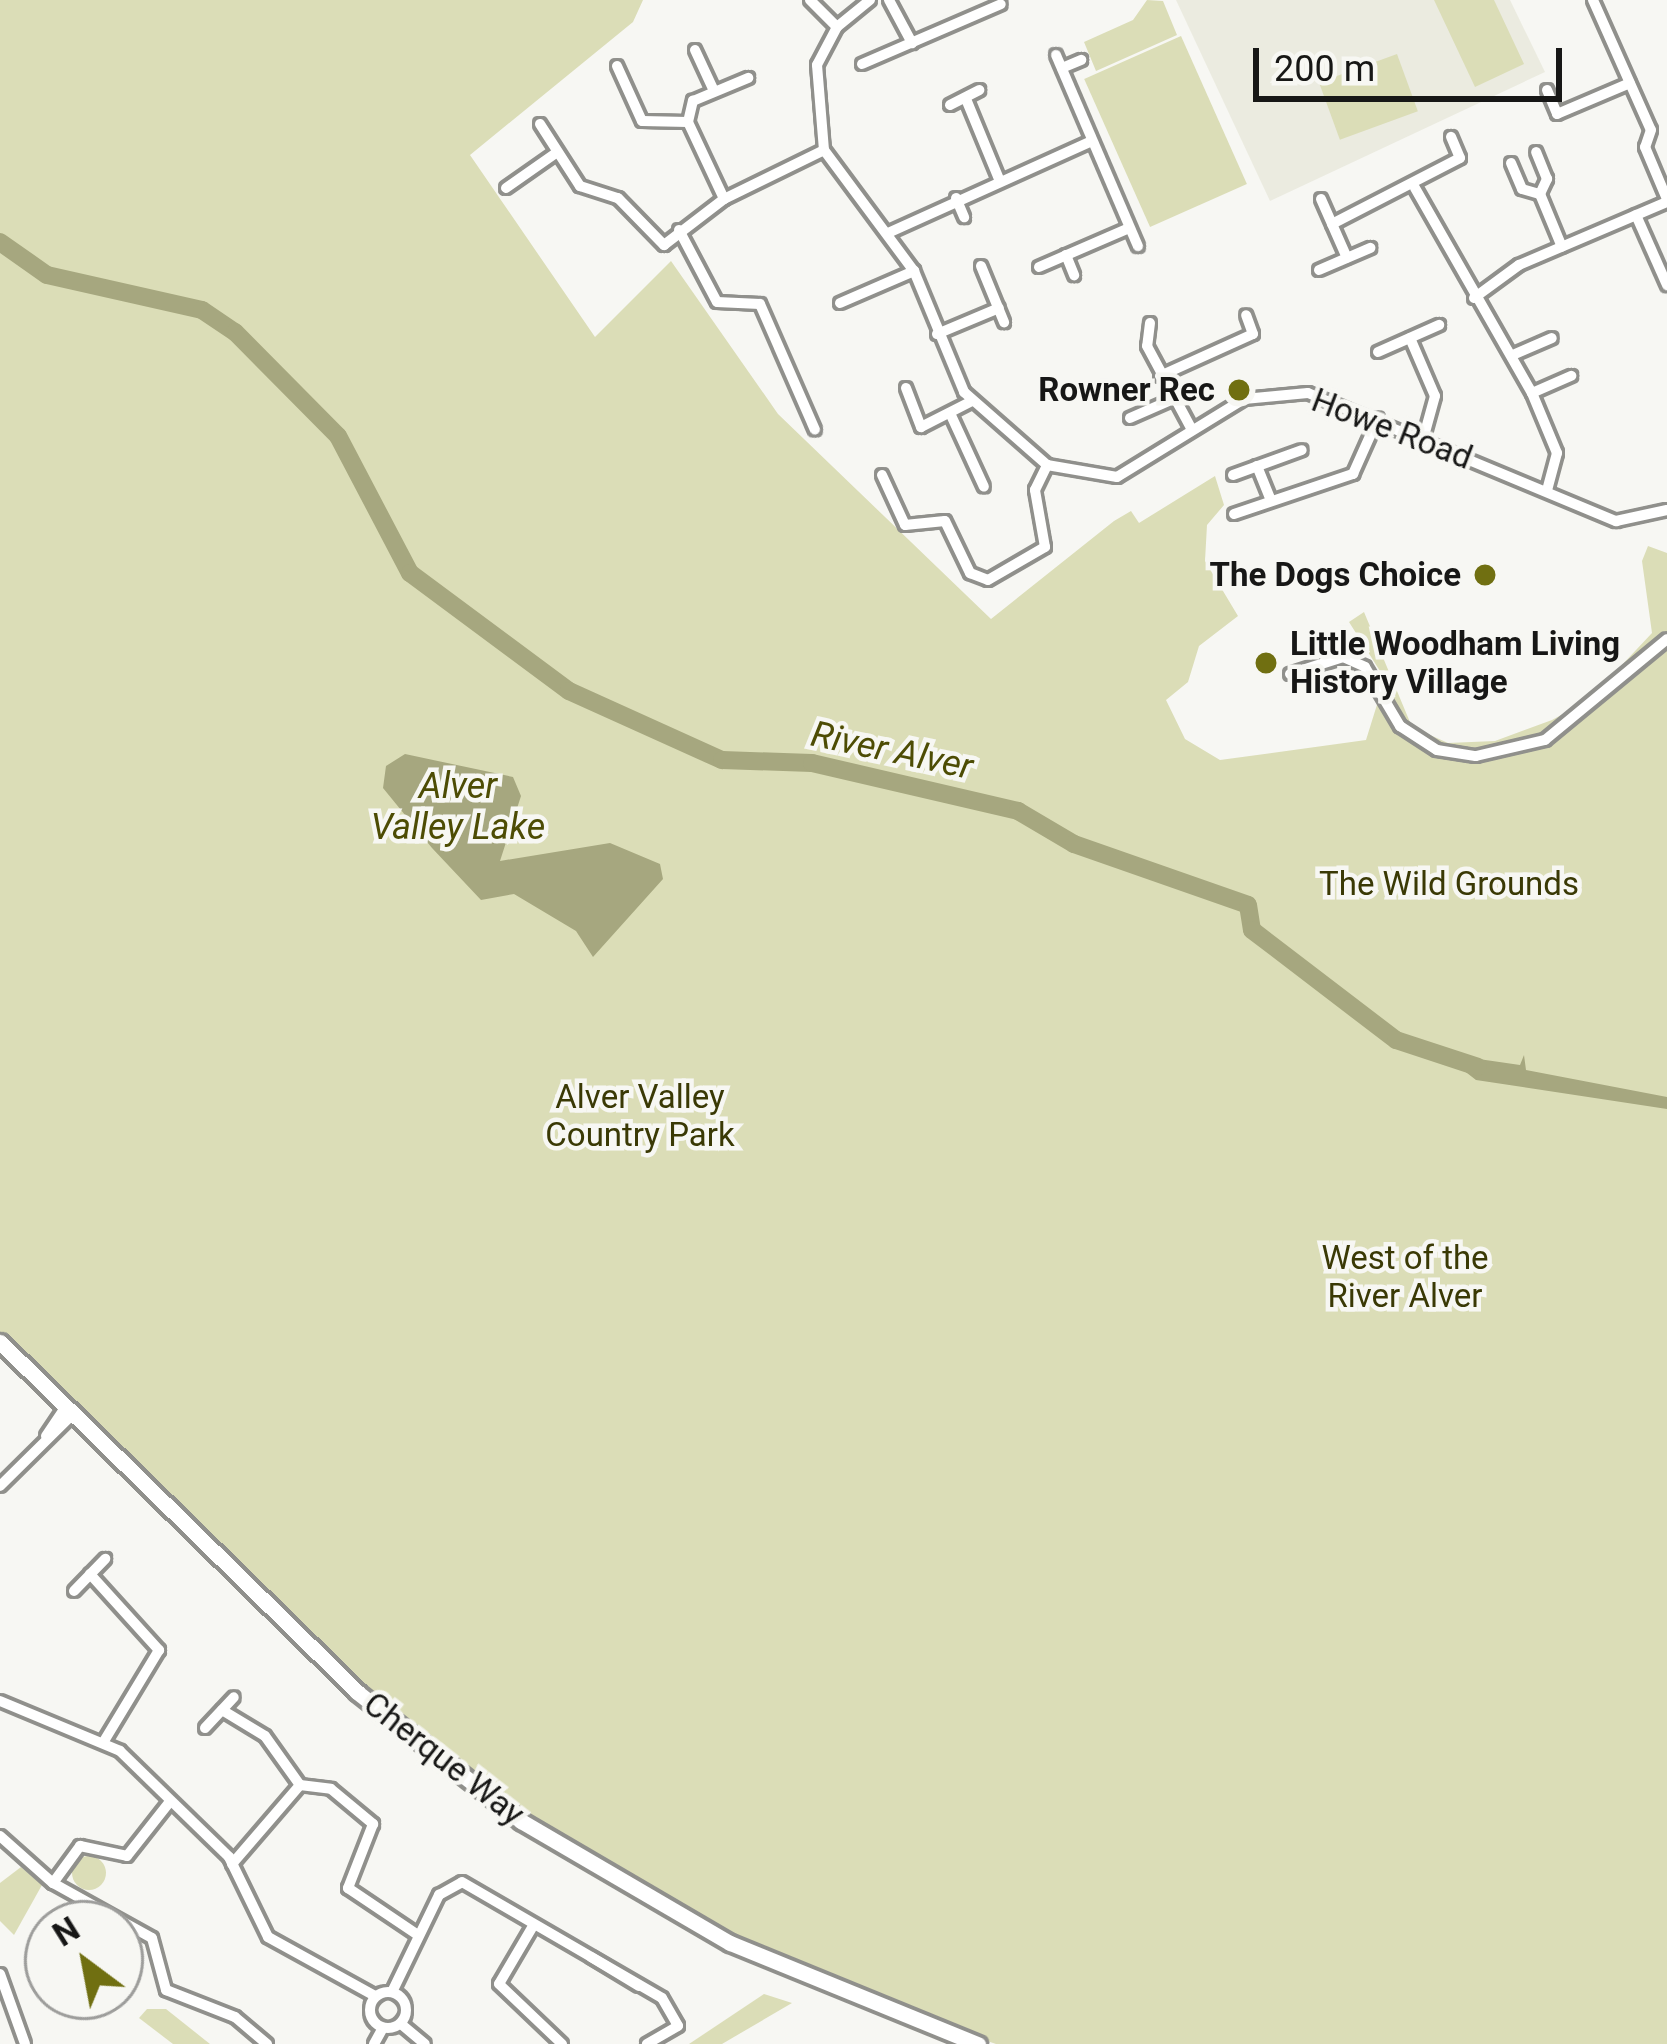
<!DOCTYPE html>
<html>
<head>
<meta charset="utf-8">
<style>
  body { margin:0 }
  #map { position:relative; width:1667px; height:2044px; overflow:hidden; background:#f7f7f3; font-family:Roboto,sans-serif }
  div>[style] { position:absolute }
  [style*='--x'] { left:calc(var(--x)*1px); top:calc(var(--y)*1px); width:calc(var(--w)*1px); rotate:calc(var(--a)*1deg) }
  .built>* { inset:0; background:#ebebe0 }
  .green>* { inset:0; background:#dbddb7; transform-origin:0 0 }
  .round { border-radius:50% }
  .water>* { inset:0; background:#a6a77f }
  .river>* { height:18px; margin:-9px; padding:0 9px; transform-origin:9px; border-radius:9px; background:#a6a77f }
  .roads { filter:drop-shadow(3px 0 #90908c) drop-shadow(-3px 0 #90908c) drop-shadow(0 3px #90908c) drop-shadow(0 -3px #90908c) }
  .street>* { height:10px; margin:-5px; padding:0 5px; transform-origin:5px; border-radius:5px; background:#fff }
  .street>.ring { margin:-5px; padding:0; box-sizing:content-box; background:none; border:10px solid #fff; border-radius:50% }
  .secondary>* { height:15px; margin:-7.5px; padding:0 7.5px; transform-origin:7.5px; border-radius:7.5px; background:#fff }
  .dots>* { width:33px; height:33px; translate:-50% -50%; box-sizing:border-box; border:6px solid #f7f7f3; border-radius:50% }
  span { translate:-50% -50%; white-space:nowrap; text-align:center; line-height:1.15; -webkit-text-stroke:9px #f7f7f3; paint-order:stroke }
  .poi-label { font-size:33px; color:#171716; font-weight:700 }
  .right { translate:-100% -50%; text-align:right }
  .left { translate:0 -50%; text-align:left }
  .street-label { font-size:33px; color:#171716 }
  .park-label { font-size:33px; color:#3a3905 }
  .water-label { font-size:36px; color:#4d4c04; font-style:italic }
  .north { position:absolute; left:24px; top:1900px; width:120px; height:120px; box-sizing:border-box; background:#f7f7f3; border:3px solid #9d9d9b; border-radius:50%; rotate:328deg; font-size:33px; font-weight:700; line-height:48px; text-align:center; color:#171716 }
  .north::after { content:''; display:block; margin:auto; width:42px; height:54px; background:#706f11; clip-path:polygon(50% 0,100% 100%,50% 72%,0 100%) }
  .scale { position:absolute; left:1253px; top:48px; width:309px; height:54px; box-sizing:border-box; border:6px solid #171716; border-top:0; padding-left:15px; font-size:36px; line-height:42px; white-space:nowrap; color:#171716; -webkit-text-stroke:9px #f7f7f3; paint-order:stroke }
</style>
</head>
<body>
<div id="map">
  <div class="built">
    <div style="clip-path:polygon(1176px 0,1510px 0,1545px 72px,1270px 201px)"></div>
  </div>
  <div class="green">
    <div style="clip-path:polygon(0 0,643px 0,633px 22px,470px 155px,595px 337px,671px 261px,778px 414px,991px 619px,1114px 521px,1131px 511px,1139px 523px,1215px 476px,1224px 505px,1207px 525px,1205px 561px,1238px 616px,1199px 646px,1188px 682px,1166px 700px,1185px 739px,1220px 760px,1366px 740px,1385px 679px,1349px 622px,1364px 612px,1412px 727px,1448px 743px,1495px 741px,1552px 720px,1589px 700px,1652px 633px,1642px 561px,1648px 546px,1667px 553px,1667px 2044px,996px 2044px,849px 1994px,590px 1865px,431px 1753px,0 1342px)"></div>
    <div style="clip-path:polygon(1147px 0,1163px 1px,1177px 35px,1096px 71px,1084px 42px,1133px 20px)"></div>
    <div style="clip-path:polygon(1434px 0,1494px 0,1524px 64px,1475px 87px)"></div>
    <div style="left:1181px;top:36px;width:162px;height:106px;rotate:66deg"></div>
    <div style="left:1397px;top:54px;width:61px;height:83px;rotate:70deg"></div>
    <div class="round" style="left:72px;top:1856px;width:34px;height:34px"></div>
    <div style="clip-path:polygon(21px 1867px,42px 1885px,14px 1935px,0 1921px,0 1883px)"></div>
    <div style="clip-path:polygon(764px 1994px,792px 2003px,722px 2044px,689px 2044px)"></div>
    <div style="clip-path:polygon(147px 2009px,166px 2009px,210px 2044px,173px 2044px,139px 2018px)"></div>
  </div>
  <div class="water">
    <div style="clip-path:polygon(405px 754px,513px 777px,521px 796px,500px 861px,610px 843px,660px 864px,663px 879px,593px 957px,576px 931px,514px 894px,481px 900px,432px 848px,383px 788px,386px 766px)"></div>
    <div style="clip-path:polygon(1524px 1055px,1526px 1070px,1667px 1097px,1667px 1109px,1476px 1080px,1458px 1066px,1458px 1056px,1520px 1065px)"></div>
  </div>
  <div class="river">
    <div style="--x:0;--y:242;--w:57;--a:35.1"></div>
    <div style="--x:47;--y:275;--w:159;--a:12.7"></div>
    <div style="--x:202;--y:310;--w:40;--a:34"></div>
    <div style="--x:235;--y:332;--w:146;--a:45.3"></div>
    <div style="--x:338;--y:436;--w:155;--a:62.3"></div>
    <div style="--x:410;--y:573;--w:198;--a:36.6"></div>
    <div style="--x:569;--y:691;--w:168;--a:24.3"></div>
    <div style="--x:722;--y:760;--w:90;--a:1.9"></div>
    <div style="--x:812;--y:763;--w:212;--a:13.1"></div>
    <div style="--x:1018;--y:811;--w:65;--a:30.5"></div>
    <div style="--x:1074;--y:844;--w:184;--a:19.3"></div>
    <div style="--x:1248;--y:905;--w:25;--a:81"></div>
    <div style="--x:1252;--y:930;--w:181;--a:37.4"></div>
    <div style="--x:1396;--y:1040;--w:86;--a:18.2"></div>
  </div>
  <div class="roads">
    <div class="street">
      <div style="--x:810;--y:0;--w:38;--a:45"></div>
      <div style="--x:870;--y:0;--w:43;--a:140.7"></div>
      <div style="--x:837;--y:27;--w:43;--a:117.8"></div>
      <div style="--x:817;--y:65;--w:85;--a:85.3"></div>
      <div style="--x:824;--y:150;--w:151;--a:53.4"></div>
      <div style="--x:914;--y:271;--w:131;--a:67.5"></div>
      <div style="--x:964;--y:392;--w:111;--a:41.3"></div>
      <div style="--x:1047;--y:465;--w:71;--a:9.7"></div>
      <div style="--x:1117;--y:477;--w:149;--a:-31.6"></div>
      <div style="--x:1244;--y:399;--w:64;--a:-5.4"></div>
      <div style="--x:1308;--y:393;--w:334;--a:22.6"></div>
      <div style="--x:1616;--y:521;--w:52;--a:-12.2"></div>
      <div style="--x:889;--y:0;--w:49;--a:61.9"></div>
      <div style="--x:1593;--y:0;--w:142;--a:66"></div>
      <div style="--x:695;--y:50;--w:45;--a:65.1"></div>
      <div style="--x:1056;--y:55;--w:208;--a:66.8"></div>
      <div style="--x:862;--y:64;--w:151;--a:-23.3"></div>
      <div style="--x:617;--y:66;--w:60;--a:65.6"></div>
      <div style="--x:642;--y:121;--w:46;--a:1.2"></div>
      <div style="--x:688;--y:122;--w:85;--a:64.9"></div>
      <div style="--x:1062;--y:68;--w:21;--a:-23"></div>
      <div style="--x:1547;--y:90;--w:26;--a:67"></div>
      <div style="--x:1557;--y:114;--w:79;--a:-23"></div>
      <div style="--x:966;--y:99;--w:87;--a:67.6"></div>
      <div style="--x:950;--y:105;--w:33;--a:-27"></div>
      <div style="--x:688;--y:122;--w:22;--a:-77"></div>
      <div style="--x:693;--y:101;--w:60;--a:-22.7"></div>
      <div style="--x:540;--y:124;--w:74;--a:57.2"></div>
      <div style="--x:580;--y:186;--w:40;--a:18"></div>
      <div style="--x:618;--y:198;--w:66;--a:45.6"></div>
      <div style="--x:664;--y:245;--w:76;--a:-37.5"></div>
      <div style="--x:724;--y:199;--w:111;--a:-26.1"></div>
      <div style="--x:1651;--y:130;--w:18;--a:109"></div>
      <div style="--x:1645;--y:147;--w:56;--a:67.1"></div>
      <div style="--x:1511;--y:163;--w:28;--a:67"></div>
      <div style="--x:1522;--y:189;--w:19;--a:16"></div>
      <div style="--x:1540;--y:194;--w:17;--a:-65"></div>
      <div style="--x:1547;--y:179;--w:29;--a:-112"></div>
      <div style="--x:506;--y:188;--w:61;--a:-35"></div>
      <div style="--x:1415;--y:188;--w:236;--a:60.3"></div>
      <div style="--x:1532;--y:393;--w:65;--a:67.4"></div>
      <div style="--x:1557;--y:453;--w:38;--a:105"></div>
      <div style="--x:1540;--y:194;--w:57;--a:67.5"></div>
      <div style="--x:956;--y:198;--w:21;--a:67"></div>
      <div style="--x:1321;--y:199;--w:64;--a:66.2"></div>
      <div style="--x:1636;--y:215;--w:77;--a:66.1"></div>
      <div style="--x:1332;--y:224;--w:144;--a:-27.3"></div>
      <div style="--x:1460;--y:158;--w:23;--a:-113"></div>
      <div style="--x:679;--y:230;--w:81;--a:62.2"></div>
      <div style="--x:717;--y:302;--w:43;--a:2.7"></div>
      <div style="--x:760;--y:304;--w:137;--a:66.4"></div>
      <div style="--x:888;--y:233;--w:224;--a:-24.3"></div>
      <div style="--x:1066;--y:255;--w:22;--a:68"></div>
      <div style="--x:981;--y:266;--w:61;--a:67.7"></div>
      <div style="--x:1039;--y:267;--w:98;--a:-23.4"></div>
      <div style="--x:1319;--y:270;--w:56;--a:-23.3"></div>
      <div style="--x:1474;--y:298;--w:56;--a:-36.3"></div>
      <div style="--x:1519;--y:265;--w:161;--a:-23.1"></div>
      <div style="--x:840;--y:303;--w:81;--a:-23.4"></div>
      <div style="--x:1150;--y:323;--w:23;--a:97"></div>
      <div style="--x:1147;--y:346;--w:93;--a:61.8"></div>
      <div style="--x:937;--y:334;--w:67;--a:-22.8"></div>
      <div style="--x:1410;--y:338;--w:63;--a:66.7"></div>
      <div style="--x:1435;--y:396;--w:41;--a:105.4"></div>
      <div style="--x:1378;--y:352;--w:67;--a:-23.9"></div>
      <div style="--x:1515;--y:354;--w:40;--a:-23.4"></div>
      <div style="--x:1160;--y:376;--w:102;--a:-24.3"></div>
      <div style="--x:1253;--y:334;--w:20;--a:-110"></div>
      <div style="--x:906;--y:388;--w:42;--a:69"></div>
      <div style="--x:921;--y:427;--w:57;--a:-27"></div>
      <div style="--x:1532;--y:393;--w:43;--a:-23.6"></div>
      <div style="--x:950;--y:413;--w:81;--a:65.3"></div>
      <div style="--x:1130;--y:418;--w:43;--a:-23.6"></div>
      <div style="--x:1257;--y:466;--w:35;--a:68"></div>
      <div style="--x:882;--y:475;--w:55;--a:65.3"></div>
      <div style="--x:905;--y:525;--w:40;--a:-5.7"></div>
      <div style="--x:945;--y:521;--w:58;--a:64.3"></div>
      <div style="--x:970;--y:573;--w:19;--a:21"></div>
      <div style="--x:988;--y:580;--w:66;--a:-30.1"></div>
      <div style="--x:1045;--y:547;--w:58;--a:-100"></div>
      <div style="--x:1035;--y:490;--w:28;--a:-64"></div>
      <div style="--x:1233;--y:475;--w:73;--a:-19.9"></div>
      <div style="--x:1234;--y:514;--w:126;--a:-18.6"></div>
      <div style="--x:1353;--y:474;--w:61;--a:-65.9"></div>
      <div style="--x:1290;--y:674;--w:56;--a:-17.8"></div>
      <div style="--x:1343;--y:657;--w:24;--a:24"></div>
      <div style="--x:1365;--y:667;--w:69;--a:59.3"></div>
      <div style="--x:1400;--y:726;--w:44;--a:33"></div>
      <div style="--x:1437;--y:750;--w:39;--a:9"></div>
      <div style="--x:1476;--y:756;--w:71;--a:-13.1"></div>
      <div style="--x:1545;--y:740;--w:158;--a:-39.6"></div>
      <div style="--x:46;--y:1436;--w:37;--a:-56"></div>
      <div style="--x:0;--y:1486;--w:105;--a:-44.6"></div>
      <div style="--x:90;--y:1574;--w:103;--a:47.8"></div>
      <div style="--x:159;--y:1650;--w:106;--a:121.1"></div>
      <div style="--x:74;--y:1591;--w:45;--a:-45.9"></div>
      <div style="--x:0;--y:1701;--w:130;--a:22.6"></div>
      <div style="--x:120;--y:1751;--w:152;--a:44.2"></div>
      <div style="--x:229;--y:1857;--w:89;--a:64"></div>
      <div style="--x:268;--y:1937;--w:122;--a:28.9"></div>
      <div style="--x:222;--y:1710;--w:50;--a:31.2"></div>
      <div style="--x:265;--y:1736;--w:60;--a:54.5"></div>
      <div style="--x:205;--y:1728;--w:42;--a:-46.9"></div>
      <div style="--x:0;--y:1836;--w:71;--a:41.6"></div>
      <div style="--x:53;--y:1883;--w:113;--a:29.1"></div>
      <div style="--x:152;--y:1938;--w:54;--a:74.9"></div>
      <div style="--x:166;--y:1990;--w:74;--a:21.4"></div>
      <div style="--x:235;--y:2017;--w:42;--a:40.2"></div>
      <div style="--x:232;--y:1864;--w:104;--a:-49.3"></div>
      <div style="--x:300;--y:1785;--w:31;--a:7"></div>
      <div style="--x:331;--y:1789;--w:55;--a:39.8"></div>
      <div style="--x:373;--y:1824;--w:69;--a:111.3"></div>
      <div style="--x:348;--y:1888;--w:84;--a:33.9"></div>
      <div style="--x:53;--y:1883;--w:46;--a:-53.9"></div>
      <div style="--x:80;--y:1846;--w:48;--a:12"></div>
      <div style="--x:127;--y:1856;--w:66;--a:-51.7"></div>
      <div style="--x:533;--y:1926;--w:67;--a:120.4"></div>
      <div style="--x:499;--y:1984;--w:87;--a:43.6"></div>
      <div style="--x:591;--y:1957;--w:56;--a:31.1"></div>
      <div style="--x:0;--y:1974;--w:74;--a:70.3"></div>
      <div style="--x:393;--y:1990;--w:106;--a:-64.2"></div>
      <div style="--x:439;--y:1895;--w:26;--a:-29"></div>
      <div style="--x:462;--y:1882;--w:231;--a:30.1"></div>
      <div style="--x:662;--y:1998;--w:32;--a:60"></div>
      <div style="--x:678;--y:2026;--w:36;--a:150"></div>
      <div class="ring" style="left:370px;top:1992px;width:26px;height:26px"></div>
      <div style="--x:401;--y:2024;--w:31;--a:40"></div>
      <div style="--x:374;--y:2044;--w:18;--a:-61"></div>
    </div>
    <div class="secondary">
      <div style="--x:0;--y:1342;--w:500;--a:44.4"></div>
      <div style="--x:357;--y:1692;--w:209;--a:38.2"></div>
      <div style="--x:521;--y:1821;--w:242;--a:30.3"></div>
      <div style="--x:730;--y:1943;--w:268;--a:22.2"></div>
    </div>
  </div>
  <div class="dots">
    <div style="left:1239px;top:390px;background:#706f11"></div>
    <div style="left:1485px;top:575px;background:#706f11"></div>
    <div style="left:1266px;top:663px;background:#706f11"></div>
  </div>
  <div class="poi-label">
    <span class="right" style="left:1215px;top:390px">Rowner Rec</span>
    <span class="right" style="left:1461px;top:575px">The Dogs Choice</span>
    <span class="left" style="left:1290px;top:663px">Little Woodham Living<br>History Village</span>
  </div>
  <div class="street-label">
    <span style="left:1392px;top:429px;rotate:21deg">Howe Road</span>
    <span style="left:444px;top:1759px;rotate:38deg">Cherque Way</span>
  </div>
  <div class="park-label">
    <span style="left:1449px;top:884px">The Wild Grounds</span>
    <span style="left:640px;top:1116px">Alver Valley<br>Country Park</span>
    <span style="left:1405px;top:1277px">West of the<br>River Alver</span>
  </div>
  <div class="water-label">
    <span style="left:892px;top:751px;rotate:12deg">River Alver</span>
    <span style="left:458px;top:807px">Alver<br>Valley Lake</span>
  </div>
  <div class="north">N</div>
  <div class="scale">200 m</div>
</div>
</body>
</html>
